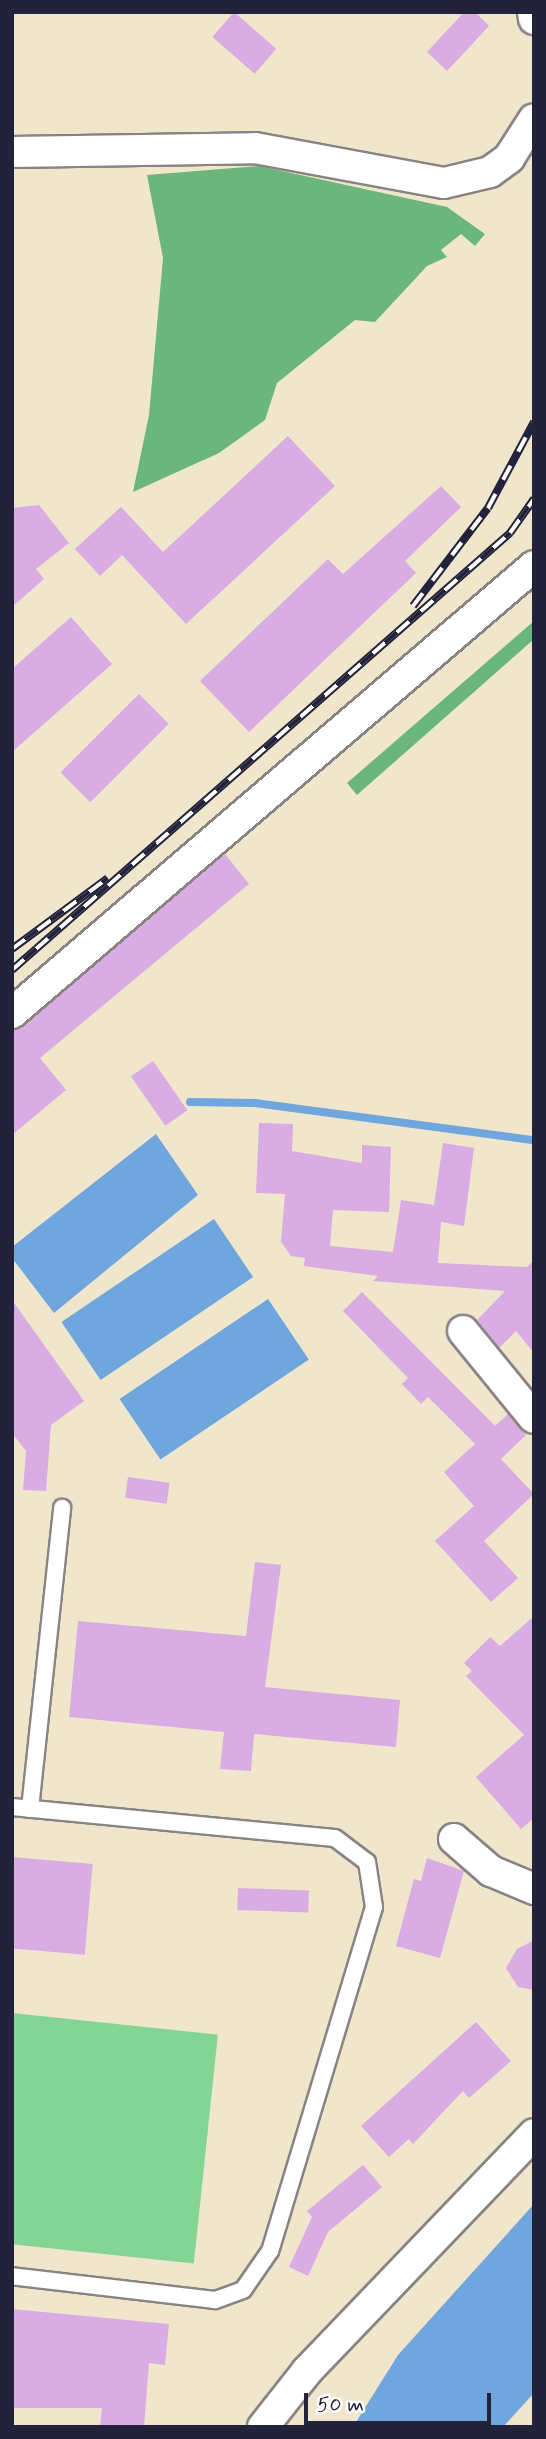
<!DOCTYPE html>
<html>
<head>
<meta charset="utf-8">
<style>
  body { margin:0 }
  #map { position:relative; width:546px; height:2439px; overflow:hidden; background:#f0e6cb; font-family:Mynerve,sans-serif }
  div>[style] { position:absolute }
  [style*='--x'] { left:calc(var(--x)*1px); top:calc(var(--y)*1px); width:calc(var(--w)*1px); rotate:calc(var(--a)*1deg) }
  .green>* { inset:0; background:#83d495; transform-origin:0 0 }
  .forest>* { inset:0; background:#6ab67e }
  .water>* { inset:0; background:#6fa6dd; transform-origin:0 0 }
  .stream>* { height:8px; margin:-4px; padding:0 4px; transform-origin:4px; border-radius:4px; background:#6fa6dd }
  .building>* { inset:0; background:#d9ace3; transform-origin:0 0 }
  .roads { filter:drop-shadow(2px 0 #898483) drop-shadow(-2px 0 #898483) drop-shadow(0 2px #898483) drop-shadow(0 -2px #898483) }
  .service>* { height:16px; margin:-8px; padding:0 8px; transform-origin:8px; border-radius:8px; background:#fff }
  .minor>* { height:30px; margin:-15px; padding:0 15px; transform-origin:15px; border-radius:15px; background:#fff }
  .rail>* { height:8px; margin-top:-4px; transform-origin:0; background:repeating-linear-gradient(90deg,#fff 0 16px,#22223b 0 32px); box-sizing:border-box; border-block:2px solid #22223b }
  span { translate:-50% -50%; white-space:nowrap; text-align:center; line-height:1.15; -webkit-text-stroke:6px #fff; paint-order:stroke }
  .frame { position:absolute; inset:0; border:14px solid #22223b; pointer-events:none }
  .scale { position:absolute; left:304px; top:2393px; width:187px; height:32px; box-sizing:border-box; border:4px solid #22223b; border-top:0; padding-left:9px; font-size:21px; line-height:24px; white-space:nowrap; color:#22223b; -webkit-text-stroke:5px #fff; paint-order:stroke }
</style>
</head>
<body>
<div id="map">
  <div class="green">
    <div style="left:12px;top:2013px;width:207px;height:230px;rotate:6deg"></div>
  </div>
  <div class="forest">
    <div style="clip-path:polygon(259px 166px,447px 207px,485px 234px,475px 246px,461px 234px,441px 250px,447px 257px,427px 266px,375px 322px,355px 320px,277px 383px,265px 420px,219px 453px,133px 492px,149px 415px,163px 258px,147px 175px)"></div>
    <div style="clip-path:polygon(534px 621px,534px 639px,357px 795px,347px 783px)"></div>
  </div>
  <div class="water">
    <div style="clip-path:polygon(156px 1134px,198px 1195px,54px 1313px,12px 1258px,12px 1247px)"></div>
    <div style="left:214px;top:1219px;width:70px;height:184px;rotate:56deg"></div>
    <div style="left:268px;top:1299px;width:73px;height:179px;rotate:56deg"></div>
    <div style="clip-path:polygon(534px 2204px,534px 2393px,503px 2427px,353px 2427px,398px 2355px)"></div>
  </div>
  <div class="stream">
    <div style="--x:190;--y:1102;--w:65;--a:0.9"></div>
    <div style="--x:255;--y:1103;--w:281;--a:7.6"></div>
  </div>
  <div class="building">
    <div style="left:234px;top:12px;width:56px;height:33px;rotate:41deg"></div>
    <div style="clip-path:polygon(464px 12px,475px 12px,489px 26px,447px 71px,427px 52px)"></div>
    <div style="clip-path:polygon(288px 436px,335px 486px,186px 624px,122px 555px,100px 576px,75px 549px,121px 507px,163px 552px)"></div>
    <div style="clip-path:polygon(441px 486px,461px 507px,405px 561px,416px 573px,249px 732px,200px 681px,328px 559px,343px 574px)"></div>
    <div style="clip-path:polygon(39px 505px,69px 543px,36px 569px,44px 579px,12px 607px,12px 508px)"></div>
    <div style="clip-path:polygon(71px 617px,112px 664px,12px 752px,12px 669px)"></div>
    <div style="left:139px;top:694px;width:42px;height:111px;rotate:45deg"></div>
    <div style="clip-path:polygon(225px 854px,249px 884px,40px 1058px,66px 1090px,12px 1135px,12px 1030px)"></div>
    <div style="left:153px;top:1061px;width:60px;height:27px;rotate:55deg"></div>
    <div style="clip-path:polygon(259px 1123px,293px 1124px,292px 1151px,362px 1163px,362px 1145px,391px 1147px,389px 1212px,333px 1210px,330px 1246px,393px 1252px,401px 1200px,434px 1205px,443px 1143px,474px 1148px,464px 1226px,441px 1222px,438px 1263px,527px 1267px,534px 1260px,534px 1353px,516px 1331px,499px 1348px,477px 1320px,505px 1291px,373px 1281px,378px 1276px,304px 1266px,305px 1258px,291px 1256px,281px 1242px,285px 1194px,256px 1193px)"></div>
    <div style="clip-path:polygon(362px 1292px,495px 1426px,508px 1414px,526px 1435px,501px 1459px,534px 1494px,484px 1541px,518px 1578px,491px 1602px,435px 1541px,474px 1506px,444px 1472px,475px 1444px,428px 1397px,421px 1404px,402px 1384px,408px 1378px,343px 1311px)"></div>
    <div style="clip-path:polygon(12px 1300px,84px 1401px,51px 1425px,46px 1491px,23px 1490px,26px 1451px,12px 1433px)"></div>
    <div style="left:128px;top:1477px;width:42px;height:21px;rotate:8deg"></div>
    <div style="clip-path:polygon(255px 1562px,281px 1565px,265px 1687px,400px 1700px,396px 1747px,254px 1734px,251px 1771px,220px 1769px,224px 1732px,69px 1717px,78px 1621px,246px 1636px)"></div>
    <div style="clip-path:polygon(534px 1616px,534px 1818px,521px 1829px,476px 1777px,524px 1735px,466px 1676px,472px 1671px,464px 1663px,490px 1637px,500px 1646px)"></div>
    <div style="left:12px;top:1857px;width:81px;height:91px;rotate:5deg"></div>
    <div style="clip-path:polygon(427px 1858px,464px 1871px,440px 1958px,396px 1946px,414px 1879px,421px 1881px)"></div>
    <div style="left:238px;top:1888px;width:71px;height:22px;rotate:2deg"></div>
    <div style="clip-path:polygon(534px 1940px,534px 1990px,518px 1987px,506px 1968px,517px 1949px)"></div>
    <div style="clip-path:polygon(476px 2022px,511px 2061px,469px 2098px,463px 2091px,413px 2144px,409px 2139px,389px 2157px,361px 2126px)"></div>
    <div style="clip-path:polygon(363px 2165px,382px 2187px,328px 2232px,308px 2276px,289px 2267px,312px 2217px,307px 2211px)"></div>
    <div style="clip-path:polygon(12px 2309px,169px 2324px,165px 2365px,149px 2363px,144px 2427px,100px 2427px,102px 2408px,12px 2408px)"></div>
  </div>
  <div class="roads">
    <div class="service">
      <div style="--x:12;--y:1807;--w:324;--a:5.5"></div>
      <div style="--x:335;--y:1838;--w:40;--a:37"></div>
      <div style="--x:367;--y:1862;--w:46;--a:81.2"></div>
      <div style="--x:374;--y:1907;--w:359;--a:106.8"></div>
      <div style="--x:270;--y:2251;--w:47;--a:124.7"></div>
      <div style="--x:243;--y:2290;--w:30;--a:160"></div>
      <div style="--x:215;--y:2300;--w:204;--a:-173.3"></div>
      <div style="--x:30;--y:1809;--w:303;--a:-83.9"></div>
    </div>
    <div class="minor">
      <div style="--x:533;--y:12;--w:7;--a:82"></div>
      <div style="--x:12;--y:152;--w:243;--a:-0.9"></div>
      <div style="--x:255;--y:148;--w:192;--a:10.5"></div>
      <div style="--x:444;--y:183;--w:47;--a:-13.4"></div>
      <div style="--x:490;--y:172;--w:24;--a:-36"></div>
      <div style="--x:509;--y:158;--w:46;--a:-57.3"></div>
      <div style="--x:12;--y:1013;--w:687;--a:-40.57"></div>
      <div style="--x:463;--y:1331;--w:112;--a:50.8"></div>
      <div style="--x:454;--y:1839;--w:49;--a:40.9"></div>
      <div style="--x:491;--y:1871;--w:47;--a:22.7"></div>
      <div style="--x:263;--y:2427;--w:71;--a:-51.8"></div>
      <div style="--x:307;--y:2371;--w:328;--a:-46.2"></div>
    </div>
  </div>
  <div class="rail">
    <div style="--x:413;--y:606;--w:123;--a:-52.6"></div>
    <div style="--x:488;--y:508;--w:98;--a:-61.9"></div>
    <div style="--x:12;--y:949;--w:119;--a:-36.5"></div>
    <div style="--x:12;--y:970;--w:663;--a:-41.27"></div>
    <div style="--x:510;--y:533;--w:42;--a:-54.8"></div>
  </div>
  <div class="frame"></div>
  <div class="scale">50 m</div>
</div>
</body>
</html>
